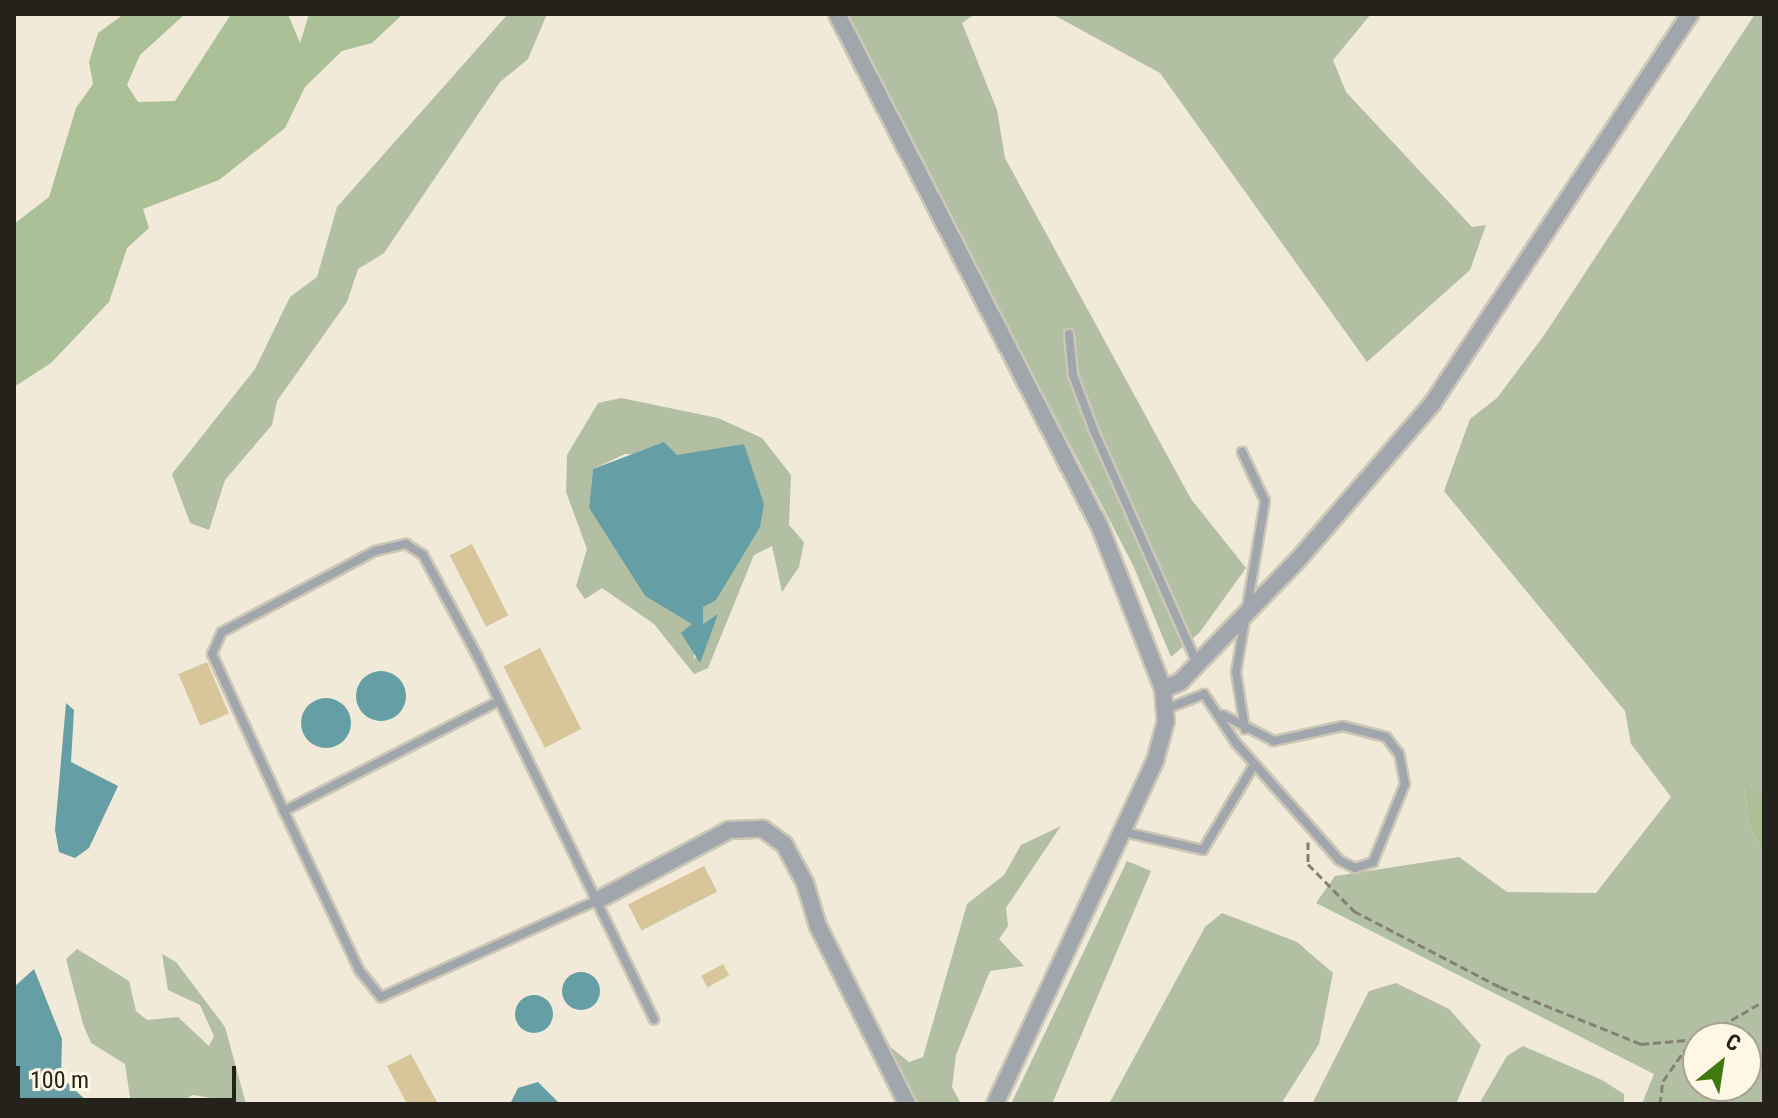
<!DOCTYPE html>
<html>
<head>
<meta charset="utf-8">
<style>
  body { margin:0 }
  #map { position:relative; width:1778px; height:1118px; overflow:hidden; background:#f1ead8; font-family:"Roboto Condensed",sans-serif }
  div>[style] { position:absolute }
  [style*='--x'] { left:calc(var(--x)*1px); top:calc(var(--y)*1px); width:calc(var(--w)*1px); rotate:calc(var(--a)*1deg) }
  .green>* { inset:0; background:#b2bfa3 }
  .forest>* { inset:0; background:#acc097 }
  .water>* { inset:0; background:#659ea5 }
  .round { border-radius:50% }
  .building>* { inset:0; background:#d8c69a; transform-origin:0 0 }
  .path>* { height:3px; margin-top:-1.5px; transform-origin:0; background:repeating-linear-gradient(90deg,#837f73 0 8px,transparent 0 12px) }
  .roads { filter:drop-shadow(2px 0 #ccc6b6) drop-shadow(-2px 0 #ccc6b6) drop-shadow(0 2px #ccc6b6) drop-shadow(0 -2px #ccc6b6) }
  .service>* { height:8px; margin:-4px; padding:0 4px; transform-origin:4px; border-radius:4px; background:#a1a6ac }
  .minor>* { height:16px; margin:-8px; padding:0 8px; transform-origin:8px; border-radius:8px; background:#a1a6ac }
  span { translate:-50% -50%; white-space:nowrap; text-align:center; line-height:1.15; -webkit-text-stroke:7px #fef7e5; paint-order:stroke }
  .frame { position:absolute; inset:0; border:16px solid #24221b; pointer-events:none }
  .north { position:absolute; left:1682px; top:1022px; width:80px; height:80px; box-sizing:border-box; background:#fef7e5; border:2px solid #a7a294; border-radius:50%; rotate:30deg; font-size:22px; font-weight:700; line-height:32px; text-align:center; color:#24221b }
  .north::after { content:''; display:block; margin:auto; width:28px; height:36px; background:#407910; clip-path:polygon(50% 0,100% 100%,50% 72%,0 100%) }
  .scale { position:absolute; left:16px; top:1066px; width:220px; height:36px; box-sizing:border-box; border:4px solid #24221b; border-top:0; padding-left:10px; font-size:24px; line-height:28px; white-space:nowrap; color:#24221b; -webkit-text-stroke:6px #fef7e5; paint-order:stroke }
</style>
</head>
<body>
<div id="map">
  <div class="green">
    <div style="clip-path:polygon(508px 14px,547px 14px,528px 59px,500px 82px,384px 253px,358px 269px,347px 302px,277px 401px,272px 425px,225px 480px,209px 530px,190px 523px,172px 474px,255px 369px,290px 297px,317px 277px,337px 207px)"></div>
    <div style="clip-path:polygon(845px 14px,975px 14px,962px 23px,997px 110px,1005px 158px,1191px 499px,1246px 568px,1200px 632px,1171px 657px,1133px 565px)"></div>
    <div style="clip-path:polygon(1052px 14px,1371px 14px,1333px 60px,1346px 92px,1472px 227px,1486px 225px,1470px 270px,1367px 362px,1160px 73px)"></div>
    <div style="clip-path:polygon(evenodd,1755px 14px,1764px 14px,1764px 799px,1745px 788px,1748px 823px,1764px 854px,1764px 1104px,1642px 1104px,1654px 1074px,1316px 903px,1335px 876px,1459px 857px,1507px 892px,1596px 893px,1671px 797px,1631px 744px,1625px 711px,1444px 491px,1470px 419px,1497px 398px,1545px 334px,1755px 14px,1698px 1038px,1746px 1038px,1746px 1086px,1698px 1086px,1698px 1038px)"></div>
    <div style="clip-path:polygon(evenodd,621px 398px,718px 418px,762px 438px,791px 475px,789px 525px,804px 542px,799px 567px,782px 592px,772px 546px,754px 555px,708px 668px,694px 674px,654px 624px,602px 588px,585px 599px,576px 586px,587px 549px,566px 492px,567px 455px,598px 403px,621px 398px,744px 444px,760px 527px,703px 607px,702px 625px,717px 615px,694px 660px,693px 624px,645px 596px,589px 508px,593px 469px,625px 454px,690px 455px,744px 444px)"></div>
    <div style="clip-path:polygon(1061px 826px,1006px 908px,1008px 926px,999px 939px,1024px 966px,990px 971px,956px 1055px,952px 1087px,961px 1104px,919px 1104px,884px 1042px,909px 1062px,923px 1057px,967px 904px,1004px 875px,1021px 845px)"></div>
    <div style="clip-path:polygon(1127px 861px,1151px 871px,1052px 1104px,1011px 1104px)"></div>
    <div style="clip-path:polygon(1222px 913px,1297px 942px,1333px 973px,1319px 1044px,1281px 1104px,1109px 1104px,1205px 927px)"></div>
    <div style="clip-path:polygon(77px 949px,129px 981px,136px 1011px,147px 1020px,178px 1017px,209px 1046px,214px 1036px,200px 1005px,168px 990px,162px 954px,176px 962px,225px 1027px,246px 1104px,193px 1095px,174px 1104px,131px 1104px,125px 1064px,91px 1043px,83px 1024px,66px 959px)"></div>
    <div style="clip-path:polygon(1396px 983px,1449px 1009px,1481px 1045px,1456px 1104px,1312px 1104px,1369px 991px)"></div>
    <div style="clip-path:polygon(1523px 1046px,1602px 1080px,1624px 1094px,1624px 1104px,1479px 1104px,1507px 1056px)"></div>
  </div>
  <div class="forest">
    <div style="clip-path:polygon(124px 14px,185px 14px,140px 55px,127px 85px,138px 102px,175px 101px,231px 14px,288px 14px,300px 43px,309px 14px,403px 14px,372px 43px,342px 51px,305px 87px,285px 128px,219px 180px,143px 209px,149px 228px,127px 248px,109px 302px,51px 363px,14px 387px,14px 224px,49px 197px,76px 108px,93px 84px,89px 62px,98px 33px)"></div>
    <div style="clip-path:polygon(1745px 786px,1764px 799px,1764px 854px,1748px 823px)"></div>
  </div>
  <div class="water">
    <div style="clip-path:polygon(664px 442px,677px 455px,744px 444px,764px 504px,760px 527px,716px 600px,703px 607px,703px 624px,718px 614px,700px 663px,681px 633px,692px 624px,645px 596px,589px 508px,593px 469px)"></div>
    <div class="round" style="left:356px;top:671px;width:50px;height:50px"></div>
    <div class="round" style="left:301px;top:698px;width:50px;height:50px"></div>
    <div style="clip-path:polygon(66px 703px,74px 710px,71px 762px,118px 786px,89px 848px,75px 858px,59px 852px,55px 830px)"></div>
    <div style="clip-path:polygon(34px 969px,62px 1039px,61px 1077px,90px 1104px,14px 1104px,14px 987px)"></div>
    <div class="round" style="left:562px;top:972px;width:38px;height:38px"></div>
    <div class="round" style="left:515px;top:995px;width:38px;height:38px"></div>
    <div style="clip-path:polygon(538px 1082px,560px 1104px,510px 1104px,518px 1088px)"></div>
  </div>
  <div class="building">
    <div style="left:472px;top:544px;width:80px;height:25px;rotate:63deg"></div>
    <div style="left:540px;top:648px;width:91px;height:41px;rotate:63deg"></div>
    <div style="left:207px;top:662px;width:56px;height:31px;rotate:67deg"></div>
    <div style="left:704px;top:866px;width:29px;height:85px;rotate:63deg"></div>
    <div style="left:723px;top:964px;width:13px;height:25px;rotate:61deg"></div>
    <div style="clip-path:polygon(411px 1054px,438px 1104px,407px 1104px,387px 1066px)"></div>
  </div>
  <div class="path">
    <div style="--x:1308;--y:842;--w:22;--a:90"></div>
    <div style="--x:1308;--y:864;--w:66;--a:45.6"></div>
    <div style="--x:1354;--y:911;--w:165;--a:27.5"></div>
    <div style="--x:1500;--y:987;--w:152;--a:22"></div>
    <div style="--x:1641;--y:1044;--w:57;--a:-5"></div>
    <div style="--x:1700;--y:1038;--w:74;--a:-30"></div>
    <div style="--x:1660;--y:1104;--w:23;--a:-83"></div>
    <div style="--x:1663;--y:1081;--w:45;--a:-54.9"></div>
  </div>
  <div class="roads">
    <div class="service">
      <div style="--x:1069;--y:334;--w:41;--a:84.4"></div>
      <div style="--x:1073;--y:375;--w:60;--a:69.4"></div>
      <div style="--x:1094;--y:431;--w:254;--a:66.1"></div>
      <div style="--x:1242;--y:452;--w:54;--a:64.9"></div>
      <div style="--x:1265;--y:501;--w:173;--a:99.6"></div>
      <div style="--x:1236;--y:672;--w:58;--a:81"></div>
      <div style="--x:499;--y:701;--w:242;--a:152.9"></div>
      <div style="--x:284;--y:811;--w:173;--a:-114.6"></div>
      <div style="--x:212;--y:654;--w:24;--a:-66"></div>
      <div style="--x:222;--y:632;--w:173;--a:-27.9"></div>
      <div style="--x:375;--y:551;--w:32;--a:-13"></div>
      <div style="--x:406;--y:544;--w:20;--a:33"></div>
      <div style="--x:423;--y:555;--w:116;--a:61.7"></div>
      <div style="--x:478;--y:657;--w:403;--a:64.1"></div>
      <div style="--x:1166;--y:709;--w:41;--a:-21.5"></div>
      <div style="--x:1204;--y:694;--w:59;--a:56.9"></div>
      <div style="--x:1236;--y:743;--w:156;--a:48.6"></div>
      <div style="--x:1339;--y:860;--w:18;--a:27"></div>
      <div style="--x:1355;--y:868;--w:19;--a:-18"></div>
      <div style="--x:1373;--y:862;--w:84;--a:-67.7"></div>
      <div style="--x:1405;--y:784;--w:31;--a:-101"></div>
      <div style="--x:1399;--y:754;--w:21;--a:-127"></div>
      <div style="--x:1386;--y:737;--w:44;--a:-165.7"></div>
      <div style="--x:1343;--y:726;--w:71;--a:167.7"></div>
      <div style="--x:1274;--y:741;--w:57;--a:-153"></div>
      <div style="--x:284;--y:811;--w:176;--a:64.7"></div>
      <div style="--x:359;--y:970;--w:35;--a:51"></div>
      <div style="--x:381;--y:997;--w:238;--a:-24.1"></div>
      <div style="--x:1124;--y:832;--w:81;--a:12.8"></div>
      <div style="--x:1203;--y:850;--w:99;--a:-59"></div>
    </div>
    <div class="minor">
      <div style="--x:837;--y:14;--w:576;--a:62.86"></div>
      <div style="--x:1100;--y:527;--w:174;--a:68.7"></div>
      <div style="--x:1163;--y:689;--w:32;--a:85"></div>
      <div style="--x:1166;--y:721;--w:41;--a:105.4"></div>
      <div style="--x:1155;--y:761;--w:378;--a:115"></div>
      <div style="--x:1163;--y:689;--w:18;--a:-22"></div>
      <div style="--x:1180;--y:682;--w:168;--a:-46"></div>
      <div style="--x:1297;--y:561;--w:207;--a:-49.3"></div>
      <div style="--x:1432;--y:404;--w:468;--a:-56.5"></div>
      <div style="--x:598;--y:900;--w:149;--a:-28.1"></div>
      <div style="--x:729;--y:830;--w:34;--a:-2"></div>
      <div style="--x:763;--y:829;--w:26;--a:36"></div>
      <div style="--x:784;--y:844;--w:44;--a:61.7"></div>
      <div style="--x:805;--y:883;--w:45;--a:73.2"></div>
      <div style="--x:818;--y:926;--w:199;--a:63.4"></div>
    </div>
  </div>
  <div class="frame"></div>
  <div class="north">С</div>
  <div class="scale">100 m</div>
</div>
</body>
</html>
